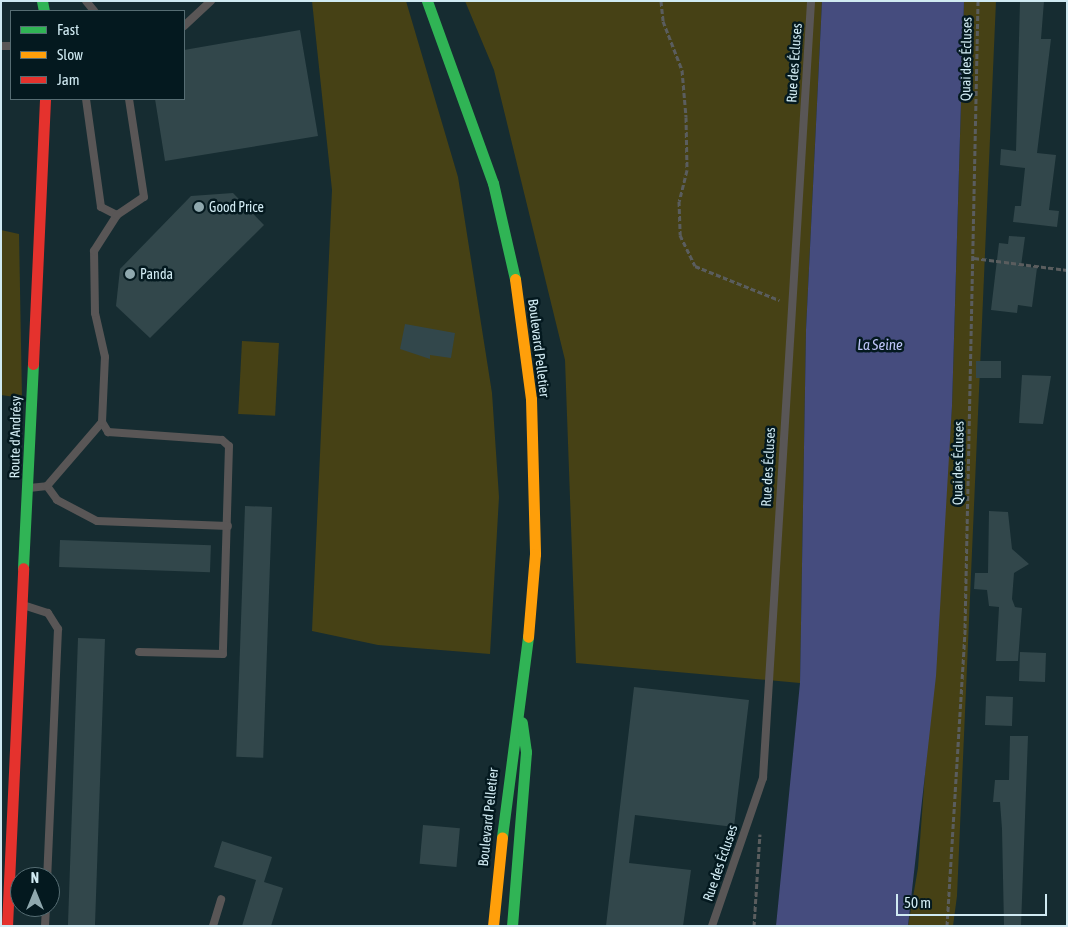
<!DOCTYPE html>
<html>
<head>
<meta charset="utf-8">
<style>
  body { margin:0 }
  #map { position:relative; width:1068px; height:927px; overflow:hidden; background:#162c31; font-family:"Asap Condensed",sans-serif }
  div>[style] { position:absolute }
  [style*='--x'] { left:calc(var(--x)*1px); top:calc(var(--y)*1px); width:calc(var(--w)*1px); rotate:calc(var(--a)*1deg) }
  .green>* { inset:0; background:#464115; transform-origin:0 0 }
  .water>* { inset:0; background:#454c7e }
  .building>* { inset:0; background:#32474b; transform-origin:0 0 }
  .path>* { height:3px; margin-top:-1.5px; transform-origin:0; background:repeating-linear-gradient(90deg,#5a5d5e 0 5px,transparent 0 7.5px) }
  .lane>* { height:8px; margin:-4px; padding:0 4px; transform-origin:4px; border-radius:4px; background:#595656 }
  .fast>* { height:11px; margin:-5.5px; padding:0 5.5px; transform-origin:5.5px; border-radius:5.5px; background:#30b455 }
  .slow>* { height:11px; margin:-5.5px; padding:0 5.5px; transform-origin:5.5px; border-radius:5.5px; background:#ff9f0a }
  .jam>* { height:11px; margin:-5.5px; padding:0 5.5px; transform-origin:5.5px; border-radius:5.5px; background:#e5322d }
  .dots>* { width:14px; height:14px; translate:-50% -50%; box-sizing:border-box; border:2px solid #04191f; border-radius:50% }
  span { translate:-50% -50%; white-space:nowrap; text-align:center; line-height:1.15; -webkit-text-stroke:5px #04191f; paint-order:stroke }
  .street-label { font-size:14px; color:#d0eaf2 }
  .poi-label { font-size:14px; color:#d0eaf2 }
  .left { translate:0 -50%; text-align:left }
  .water-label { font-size:15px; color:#bec5f8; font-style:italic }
  .frame { position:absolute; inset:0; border:2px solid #d0eaf2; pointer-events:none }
  .legend { position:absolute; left:10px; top:10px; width:175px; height:90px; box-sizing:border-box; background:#04191f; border:1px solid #566d73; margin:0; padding:6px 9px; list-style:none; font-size:15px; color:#d0eaf2 }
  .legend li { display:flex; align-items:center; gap:10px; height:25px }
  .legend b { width:25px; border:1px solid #566d73 }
  .north { position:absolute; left:10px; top:867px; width:50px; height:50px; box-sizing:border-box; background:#04191f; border:1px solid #566d73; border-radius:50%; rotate:0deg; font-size:14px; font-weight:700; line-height:20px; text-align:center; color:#d0eaf2 }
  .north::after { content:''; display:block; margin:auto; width:18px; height:22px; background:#8fa8ae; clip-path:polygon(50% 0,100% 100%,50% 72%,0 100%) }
  .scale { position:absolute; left:896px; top:894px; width:151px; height:22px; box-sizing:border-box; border:2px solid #d0eaf2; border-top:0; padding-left:6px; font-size:15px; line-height:18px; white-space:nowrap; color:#d0eaf2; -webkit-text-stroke:4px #04191f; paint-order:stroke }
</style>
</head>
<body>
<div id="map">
  <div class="green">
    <div style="clip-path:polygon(312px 1px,406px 1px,458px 177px,492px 393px,499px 497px,490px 654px,378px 645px,312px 631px,332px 190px)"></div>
    <div style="clip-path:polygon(465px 1px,822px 1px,806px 330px,800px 683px,576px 663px,565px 360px,494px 70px)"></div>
    <div style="clip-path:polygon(964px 1px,996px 1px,957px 896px,953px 926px,908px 926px,918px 868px,952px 406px)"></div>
    <div style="clip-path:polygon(1px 230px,19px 234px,22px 398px,1px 395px)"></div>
    <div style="left:242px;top:341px;width:37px;height:73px;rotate:3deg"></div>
  </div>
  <div class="water">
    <div style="clip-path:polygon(822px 1px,964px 1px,952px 406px,936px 676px,908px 926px,776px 926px,800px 683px,806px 330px)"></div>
  </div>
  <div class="building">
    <div style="clip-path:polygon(1020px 1px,1044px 1px,1041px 39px,1051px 39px,1037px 153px,1056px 155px,1049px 210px,1059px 211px,1057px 227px,1013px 222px,1015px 206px,1021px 206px,1025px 168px,1000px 165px,1001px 149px,1016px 151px)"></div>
    <div style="clip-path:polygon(300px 30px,318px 136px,165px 161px,155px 99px,184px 99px,184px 50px)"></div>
    <div style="clip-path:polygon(233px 193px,264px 225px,150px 338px,116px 306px,120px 269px,191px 196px)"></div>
    <div style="clip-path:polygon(1009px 236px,1025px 237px,1021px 266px,1037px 268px,1032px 307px,1018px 305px,1017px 313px,991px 310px,999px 243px,1008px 244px)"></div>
    <div style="clip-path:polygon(405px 324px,455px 333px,451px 358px,430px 355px,430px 359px,400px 349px)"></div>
    <div style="left:976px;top:361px;width:25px;height:17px"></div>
    <div style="clip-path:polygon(1022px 375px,1051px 376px,1043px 424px,1019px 423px)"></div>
    <div style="left:245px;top:506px;width:27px;height:251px;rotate:2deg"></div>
    <div style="clip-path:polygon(989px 511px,1008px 512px,1012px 549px,1029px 564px,1014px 573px,1012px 599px,1015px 607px,1022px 608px,1018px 661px,996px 661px,999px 607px,989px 606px,987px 590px,974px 589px,975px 573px,988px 573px)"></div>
    <div style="left:60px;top:540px;width:151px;height:27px;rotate:2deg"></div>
    <div style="left:78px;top:638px;width:27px;height:288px;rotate:2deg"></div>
    <div style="left:1020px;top:652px;width:26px;height:29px;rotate:2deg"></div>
    <div style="clip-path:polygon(634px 687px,749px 700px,734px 827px,635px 815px,629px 863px,691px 870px,683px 926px,606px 926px)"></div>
    <div style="left:986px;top:696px;width:27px;height:29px;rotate:2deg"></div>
    <div style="clip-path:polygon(1010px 736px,1028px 736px,1021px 926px,1004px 926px,1002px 829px,1000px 802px,993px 802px,995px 780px,1009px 780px)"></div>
    <div style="left:423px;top:825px;width:37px;height:39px;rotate:5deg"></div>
    <div style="clip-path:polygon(222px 841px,272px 857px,264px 882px,283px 888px,271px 926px,242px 926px,256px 880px,214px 867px)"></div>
  </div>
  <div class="path">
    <div style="--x:661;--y:1;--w:20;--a:84"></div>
    <div style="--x:663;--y:21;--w:53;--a:68.8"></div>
    <div style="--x:682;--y:70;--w:47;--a:85.1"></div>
    <div style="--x:686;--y:117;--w:53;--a:88.9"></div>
    <div style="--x:687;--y:170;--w:32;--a:104"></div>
    <div style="--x:679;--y:201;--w:34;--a:88"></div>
    <div style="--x:680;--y:235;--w:34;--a:64"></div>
    <div style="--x:695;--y:266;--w:91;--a:22"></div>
    <div style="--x:974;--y:258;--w:94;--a:7.4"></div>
    <div style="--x:754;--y:926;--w:92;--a:-86.3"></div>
    <div style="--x:947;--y:926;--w:299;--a:-86.5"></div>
    <div style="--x:965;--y:628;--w:627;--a:-88.81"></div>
  </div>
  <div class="lane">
    <div style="--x:86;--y:1;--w:13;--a:51"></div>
    <div style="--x:184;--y:26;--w:37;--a:-43"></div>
    <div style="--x:1;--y:46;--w:10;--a:0"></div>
    <div style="--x:86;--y:99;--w:109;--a:82.1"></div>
    <div style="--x:101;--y:207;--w:18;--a:27"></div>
    <div style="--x:102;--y:422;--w:12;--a:59"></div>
    <div style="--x:108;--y:432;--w:114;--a:4"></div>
    <div style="--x:222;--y:440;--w:9;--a:41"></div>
    <div style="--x:229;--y:446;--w:208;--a:91.7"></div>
    <div style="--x:223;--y:654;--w:84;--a:-178.6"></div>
    <div style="--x:47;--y:486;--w:17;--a:54"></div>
    <div style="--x:57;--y:500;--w:45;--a:27.7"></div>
    <div style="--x:97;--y:521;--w:131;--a:2.2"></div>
    <div style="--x:29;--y:488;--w:18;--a:-6"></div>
    <div style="--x:47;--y:486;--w:84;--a:-49.3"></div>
    <div style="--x:102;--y:422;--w:65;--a:-87.4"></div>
    <div style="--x:105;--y:357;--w:45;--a:-102.8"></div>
    <div style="--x:95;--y:313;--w:62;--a:-90.9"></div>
    <div style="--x:94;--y:251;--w:43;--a:-57.4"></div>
    <div style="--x:117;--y:215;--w:32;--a:-34"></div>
    <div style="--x:144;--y:197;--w:99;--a:-98.7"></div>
    <div style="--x:23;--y:605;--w:26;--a:18"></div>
    <div style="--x:48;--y:613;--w:19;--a:58"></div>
    <div style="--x:58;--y:629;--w:248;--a:92.5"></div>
    <div style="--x:45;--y:926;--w:19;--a:-87"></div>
    <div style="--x:213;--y:926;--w:28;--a:-73"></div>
    <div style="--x:712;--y:926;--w:157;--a:-71"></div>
    <div style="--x:763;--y:778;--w:778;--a:-86.46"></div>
  </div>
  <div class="fast">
    <div style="--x:42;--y:1;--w:10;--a:79"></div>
    <div style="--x:427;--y:1;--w:194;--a:70.1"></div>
    <div style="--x:493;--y:183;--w:98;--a:77.1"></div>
    <div style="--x:23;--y:568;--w:204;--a:-87.2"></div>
    <div style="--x:502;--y:837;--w:202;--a:-82.6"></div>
    <div style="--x:512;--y:926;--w:175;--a:-85.4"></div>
    <div style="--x:526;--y:752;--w:30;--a:-98"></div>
  </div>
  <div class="slow">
    <div style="--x:515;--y:279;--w:121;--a:82.4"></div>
    <div style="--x:531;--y:399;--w:155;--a:88.5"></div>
    <div style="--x:535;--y:554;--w:83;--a:94.8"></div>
    <div style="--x:493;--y:926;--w:89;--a:-84.2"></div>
  </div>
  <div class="jam">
    <div style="--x:33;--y:364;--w:265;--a:-87.4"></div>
    <div style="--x:7;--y:926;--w:358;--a:-87.4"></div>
  </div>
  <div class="dots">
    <div style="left:199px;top:207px;background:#8fa8ae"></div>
    <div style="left:130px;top:274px;background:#8fa8ae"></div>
  </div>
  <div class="street-label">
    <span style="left:966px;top:59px;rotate:-89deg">Quai des Écluses</span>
    <span style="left:794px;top:63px;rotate:-86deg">Rue des Écluses</span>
    <span style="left:539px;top:348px;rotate:83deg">Boulevard Pelletier</span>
    <span style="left:15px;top:437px;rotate:-89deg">Route d'Andrésy</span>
    <span style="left:958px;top:463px;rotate:-89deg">Quai des Écluses</span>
    <span style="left:768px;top:467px;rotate:-87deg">Rue des Écluses</span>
    <span style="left:488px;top:817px;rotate:-84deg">Boulevard Pelletier</span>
    <span style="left:720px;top:863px;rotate:-71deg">Rue des Écluses</span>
  </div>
  <div class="poi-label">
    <span class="left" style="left:209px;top:207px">Good Price</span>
    <span class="left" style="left:140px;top:274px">Panda</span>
  </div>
  <div class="water-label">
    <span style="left:880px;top:345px">La Seine</span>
  </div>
  <div class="frame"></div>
  <ul class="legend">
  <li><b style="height:6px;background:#30b455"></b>Fast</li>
  <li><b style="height:6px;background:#ff9f0a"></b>Slow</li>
  <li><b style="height:6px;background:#e5322d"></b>Jam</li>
  </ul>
  <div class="north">N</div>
  <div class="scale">50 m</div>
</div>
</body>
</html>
